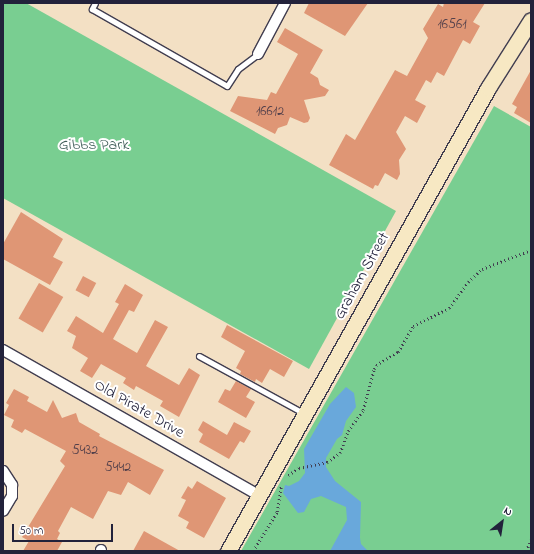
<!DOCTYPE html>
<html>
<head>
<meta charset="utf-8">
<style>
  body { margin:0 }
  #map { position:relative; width:534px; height:554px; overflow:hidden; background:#f3e0c4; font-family:"Indie Flower",sans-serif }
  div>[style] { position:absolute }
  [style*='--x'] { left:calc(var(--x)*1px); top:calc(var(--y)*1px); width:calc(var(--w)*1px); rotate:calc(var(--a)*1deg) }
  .green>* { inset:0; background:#79ce91 }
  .water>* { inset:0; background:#69a8db }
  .building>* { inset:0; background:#df9675; transform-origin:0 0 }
  .path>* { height:2.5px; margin-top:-1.25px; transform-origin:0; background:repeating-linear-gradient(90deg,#413e50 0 1px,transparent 0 4px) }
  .roads { filter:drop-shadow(1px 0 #413e50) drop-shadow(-1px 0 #413e50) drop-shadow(0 1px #413e50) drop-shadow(0 -1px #413e50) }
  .lane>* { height:5px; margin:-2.5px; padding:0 2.5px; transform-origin:2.5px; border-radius:2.5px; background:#fff }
  .street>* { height:10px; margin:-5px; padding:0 5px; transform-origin:5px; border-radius:5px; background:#fff }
  .secondary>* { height:15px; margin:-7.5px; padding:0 7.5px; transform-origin:7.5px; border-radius:7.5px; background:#f7e8c3 }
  span { translate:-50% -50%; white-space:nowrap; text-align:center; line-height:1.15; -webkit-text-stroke:4px #fff; paint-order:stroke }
  .number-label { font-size:14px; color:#513f4a }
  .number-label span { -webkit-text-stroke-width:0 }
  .park-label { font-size:16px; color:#405e59 }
  .street-label { font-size:16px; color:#22223b }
  .frame { position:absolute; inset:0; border:4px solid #22223b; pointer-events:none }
  .north { position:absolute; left:482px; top:502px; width:40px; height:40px; -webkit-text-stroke:3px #fff; paint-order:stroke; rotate:30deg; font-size:11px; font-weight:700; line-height:16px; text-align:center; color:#22223b }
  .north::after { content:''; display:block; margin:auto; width:14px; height:18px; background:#22223b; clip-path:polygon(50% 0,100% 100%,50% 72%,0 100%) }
  .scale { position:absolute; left:12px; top:524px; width:101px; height:18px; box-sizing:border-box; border:2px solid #22223b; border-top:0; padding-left:5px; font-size:12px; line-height:14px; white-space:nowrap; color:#22223b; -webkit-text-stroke:3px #fff; paint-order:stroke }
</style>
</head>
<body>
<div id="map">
  <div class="green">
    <div style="clip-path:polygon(3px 3px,26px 3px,396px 211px,309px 369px,3px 198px)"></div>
    <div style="clip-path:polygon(494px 106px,531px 127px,531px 551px,241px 551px)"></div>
  </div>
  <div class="water">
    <div style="clip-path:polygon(346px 387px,354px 393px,356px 407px,346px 421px,342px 435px,337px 439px,326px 458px,326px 467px,335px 481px,361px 502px,360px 538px,361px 544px,368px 551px,330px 551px,347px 520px,346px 507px,321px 496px,311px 499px,304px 512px,298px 513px,283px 493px,285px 485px,289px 486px,299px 481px,305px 473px,304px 449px,330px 404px)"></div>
  </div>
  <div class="building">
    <div style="clip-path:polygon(309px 3px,368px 3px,345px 36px,304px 13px)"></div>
    <div style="clip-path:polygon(444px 3px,485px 3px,473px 22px,480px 26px,470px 44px,463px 40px,444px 76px,437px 72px,431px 83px,426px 80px,415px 100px,426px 106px,417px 123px,405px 116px,396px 132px,406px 149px,399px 160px,400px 174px,397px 180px,385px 173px,378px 186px,375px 185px,373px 189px,329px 165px,346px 134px,355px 140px,395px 70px,407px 76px,428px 38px,423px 29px,438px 4px,443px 7px)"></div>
    <div style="clip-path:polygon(285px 28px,323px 50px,310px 73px,318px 78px,320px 85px,329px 90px,325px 96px,304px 100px,310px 118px,308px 122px,304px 123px,290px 117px,287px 125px,278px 128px,275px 134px,230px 111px,238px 96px,267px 100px,271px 92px,276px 94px,298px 54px,277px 42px)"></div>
    <div style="clip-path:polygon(531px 70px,531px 123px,514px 113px,517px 107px,512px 104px)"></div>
    <div style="clip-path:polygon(21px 212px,63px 239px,53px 257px,63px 262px,50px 285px,3px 259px,3px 244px)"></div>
    <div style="left:83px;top:276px;width:15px;height:16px;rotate:28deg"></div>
    <div style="left:39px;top:283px;width:28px;height:41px;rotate:30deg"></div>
    <div style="clip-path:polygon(125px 284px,143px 295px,134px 312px,129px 310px,113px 339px,137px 353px,155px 320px,168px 327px,146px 366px,179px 385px,189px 368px,200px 375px,179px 417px,160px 406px,163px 401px,136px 386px,134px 390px,123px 383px,126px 378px,101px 364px,92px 378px,80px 371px,88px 358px,72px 348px,76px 336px,67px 331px,76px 316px,103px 333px,119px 304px,115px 302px)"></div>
    <div style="clip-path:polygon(227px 325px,293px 361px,284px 377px,270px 369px,262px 383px,256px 379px,255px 382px,240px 374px,241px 371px,236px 368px,245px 351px,221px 337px)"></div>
    <div style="clip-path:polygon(236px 381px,251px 389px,246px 397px,255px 402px,246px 418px,218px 402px,225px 389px,230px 391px)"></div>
    <div style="clip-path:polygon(14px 389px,29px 397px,27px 401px,47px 412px,53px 400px,62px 418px,76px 413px,79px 422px,100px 434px,99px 436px,164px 470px,150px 495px,128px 482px,121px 495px,108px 491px,93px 519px,71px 507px,58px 531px,60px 533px,57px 539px,62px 542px,57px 551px,23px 551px,29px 541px,22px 537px,65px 466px,60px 461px,66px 451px,25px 429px,22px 433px,11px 427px,14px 420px,4px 415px,9px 405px,6px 403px)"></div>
    <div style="clip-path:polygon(203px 421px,227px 435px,234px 422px,251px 431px,244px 443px,240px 441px,229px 459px,199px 442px,203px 434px,198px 430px)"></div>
    <div style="clip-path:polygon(197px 481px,226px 498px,204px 538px,186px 528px,189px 522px,178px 516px,186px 500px,181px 498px,188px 486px,192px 489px)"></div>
    <div style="clip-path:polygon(144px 531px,180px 551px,133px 551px)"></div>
  </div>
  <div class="path">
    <div style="--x:288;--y:475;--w:13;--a:-32"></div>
    <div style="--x:299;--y:468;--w:29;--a:-12"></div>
    <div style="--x:327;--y:462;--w:16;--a:-35"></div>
    <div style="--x:340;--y:453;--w:23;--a:-70"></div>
    <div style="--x:348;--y:431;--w:26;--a:-54"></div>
    <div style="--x:363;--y:410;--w:42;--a:-75"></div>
    <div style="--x:374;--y:369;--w:4;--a:-63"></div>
    <div style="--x:376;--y:365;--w:26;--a:-31"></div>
    <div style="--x:398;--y:352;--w:30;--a:-60"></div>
    <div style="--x:413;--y:326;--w:40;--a:-26.6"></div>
    <div style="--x:449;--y:308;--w:32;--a:-54"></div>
    <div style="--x:468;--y:282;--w:19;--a:-43"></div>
    <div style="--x:482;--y:269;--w:53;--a:-21.2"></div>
    <div style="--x:253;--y:551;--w:46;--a:-58.4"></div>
    <div style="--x:277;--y:512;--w:26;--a:-81"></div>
    <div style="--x:526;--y:551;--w:12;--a:-66"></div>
  </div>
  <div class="roads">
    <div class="lane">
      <div style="--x:95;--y:3;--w:7;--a:117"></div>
      <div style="--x:92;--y:9;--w:155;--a:29.7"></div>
      <div style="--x:227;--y:86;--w:20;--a:-57"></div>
      <div style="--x:238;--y:69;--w:25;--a:-37"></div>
      <div style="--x:199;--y:356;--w:119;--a:28.7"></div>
    </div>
    <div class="street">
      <div style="--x:258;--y:54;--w:58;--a:-62.1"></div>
      <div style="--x:3;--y:350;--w:296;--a:29.6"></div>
      <div style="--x:3;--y:471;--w:17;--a:57"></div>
      <div style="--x:12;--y:485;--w:11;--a:90"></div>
      <div style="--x:12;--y:496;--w:17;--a:121"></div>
      <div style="--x:101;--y:551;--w:1;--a:-90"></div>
    </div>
    <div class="secondary">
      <div style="--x:228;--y:551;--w:531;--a:-60.68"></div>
      <div style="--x:488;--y:88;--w:80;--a:-57.7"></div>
    </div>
  </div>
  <div class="number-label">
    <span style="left:452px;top:25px">16561</span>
    <span style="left:270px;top:112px">16612</span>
    <span style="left:85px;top:451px">5432</span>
    <span style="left:118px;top:468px">5442</span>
  </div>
  <div class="park-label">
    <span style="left:94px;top:145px">Gibbs Park</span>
  </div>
  <div class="street-label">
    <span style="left:362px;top:276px;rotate:-61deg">Graham Street</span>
    <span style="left:139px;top:409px;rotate:30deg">Old Pirate Drive</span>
  </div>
  <div class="frame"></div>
  <div class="north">N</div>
  <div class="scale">50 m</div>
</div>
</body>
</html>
